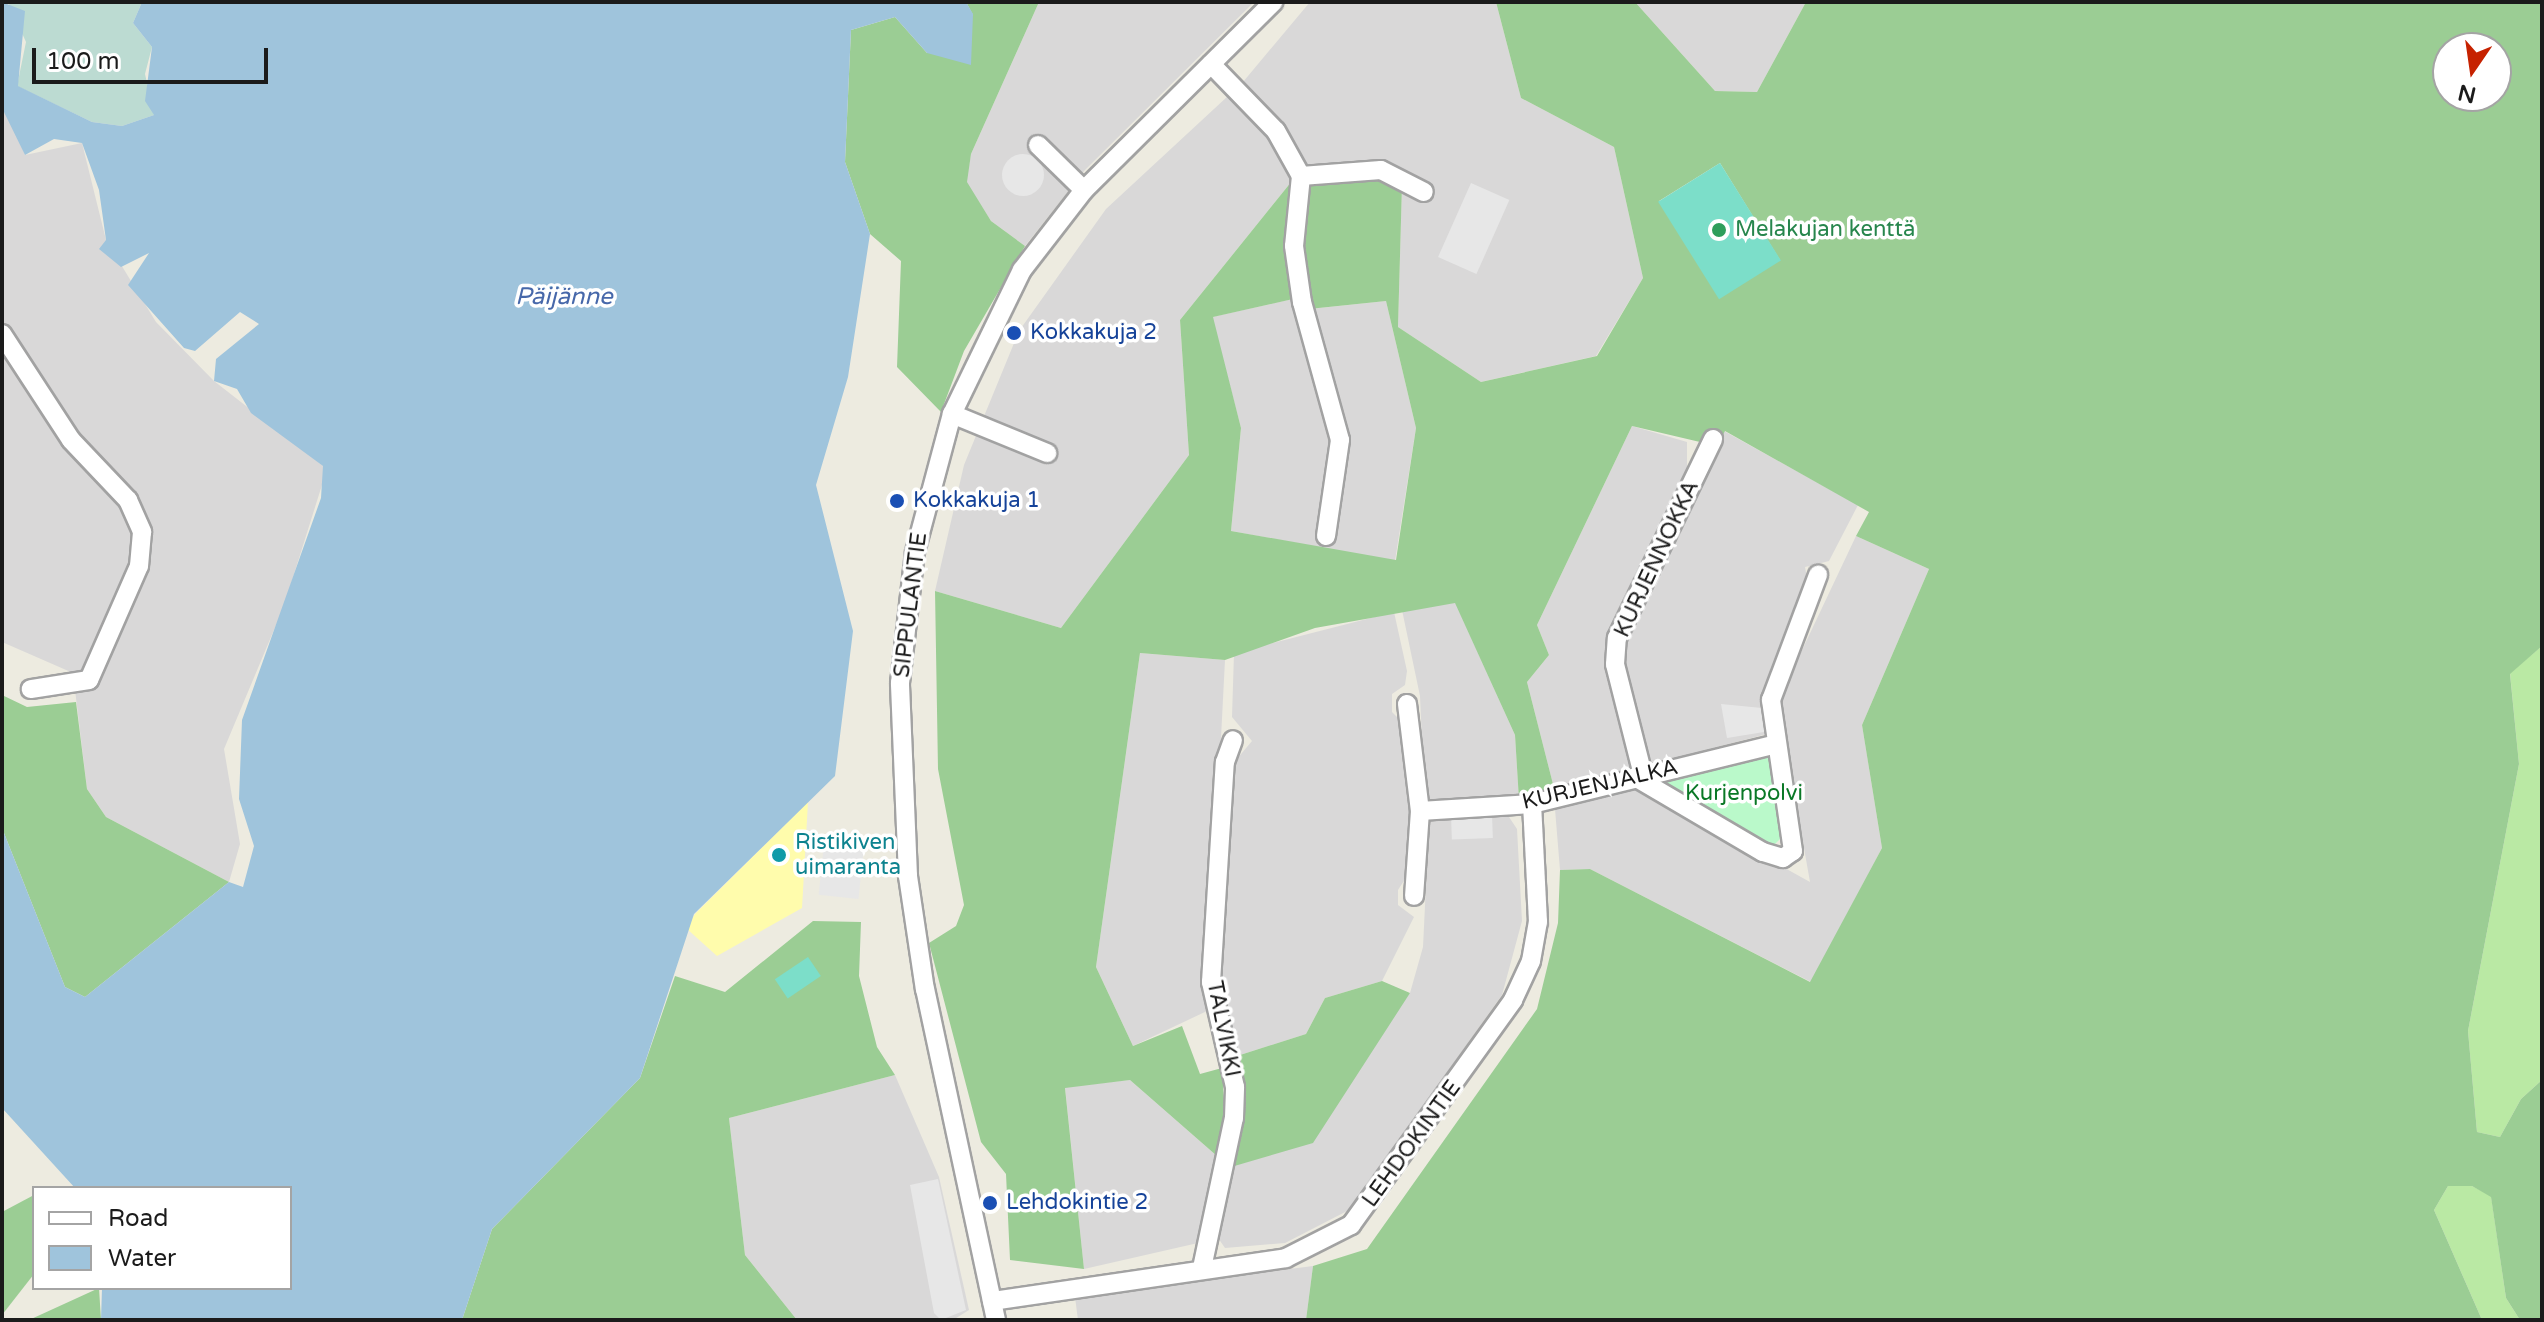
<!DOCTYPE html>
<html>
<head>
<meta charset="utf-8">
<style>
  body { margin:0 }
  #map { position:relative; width:2544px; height:1322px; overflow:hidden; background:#edebe0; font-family:"Varela Round",sans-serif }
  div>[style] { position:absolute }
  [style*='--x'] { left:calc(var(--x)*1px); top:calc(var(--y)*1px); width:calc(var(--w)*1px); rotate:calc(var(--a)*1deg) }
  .residential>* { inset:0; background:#d9d8d8 }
  .grass>* { inset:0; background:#bae9a4 }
  .forest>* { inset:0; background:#9bcd94 }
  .wetland>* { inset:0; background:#bcdbd2 }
  .sand>* { inset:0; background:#fffcac }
  .park>* { inset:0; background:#baf9ca }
  .pitch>* { inset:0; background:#7cdec9; transform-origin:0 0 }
  .parking>* { inset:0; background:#e7e7e7; transform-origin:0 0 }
  .round { border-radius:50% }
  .water>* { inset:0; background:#9fc4dc }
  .roads { filter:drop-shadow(2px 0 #a2a2a2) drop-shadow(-2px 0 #a2a2a2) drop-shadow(0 2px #a2a2a2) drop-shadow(0 -2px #a2a2a2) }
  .minor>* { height:18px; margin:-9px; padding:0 9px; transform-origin:9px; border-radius:9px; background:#fff }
  .dots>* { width:22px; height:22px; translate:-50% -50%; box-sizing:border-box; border:4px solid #fff; border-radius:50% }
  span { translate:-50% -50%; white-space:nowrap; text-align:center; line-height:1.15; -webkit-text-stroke:7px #fff; paint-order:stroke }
  .leisure-label { font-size:22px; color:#27864d }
  .left { translate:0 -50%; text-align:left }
  .transit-label { font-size:22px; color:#164399 }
  .street-label { font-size:22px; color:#1b1b1b }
  .park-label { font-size:22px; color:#0a7826 }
  .culture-label { font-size:22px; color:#0d838f }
  .water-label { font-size:24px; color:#4768aa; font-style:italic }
  .frame { position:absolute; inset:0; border:4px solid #1b1b1b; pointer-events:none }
  .legend { position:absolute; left:32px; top:1186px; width:260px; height:104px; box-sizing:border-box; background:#fff; border:2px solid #a4a4a4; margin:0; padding:10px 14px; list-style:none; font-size:24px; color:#1b1b1b }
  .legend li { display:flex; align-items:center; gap:16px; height:40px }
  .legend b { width:40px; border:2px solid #a4a4a4 }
  .north { position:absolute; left:2432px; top:32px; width:80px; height:80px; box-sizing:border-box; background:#fff; border:2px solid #a4a4a4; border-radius:50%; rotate:193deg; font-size:22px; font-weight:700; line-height:32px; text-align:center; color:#1b1b1b }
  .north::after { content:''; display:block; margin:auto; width:28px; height:36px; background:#c62200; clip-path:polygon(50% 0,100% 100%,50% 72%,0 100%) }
  .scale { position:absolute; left:32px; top:48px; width:236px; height:36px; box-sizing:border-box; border:4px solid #1b1b1b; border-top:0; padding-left:10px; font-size:24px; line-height:28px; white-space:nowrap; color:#1b1b1b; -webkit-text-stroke:6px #fff; paint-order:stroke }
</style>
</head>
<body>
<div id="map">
  <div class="residential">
    <div style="clip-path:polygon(1039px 2px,1254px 2px,1085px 170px,1025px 246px,991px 221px,966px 182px,971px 154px)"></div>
    <div style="clip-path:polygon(1310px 2px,1496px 2px,1521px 98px,1614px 147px,1643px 278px,1596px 356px,1481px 382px,1398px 327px,1402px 185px,1311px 183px,1243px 82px)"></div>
    <div style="clip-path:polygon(1635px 2px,1806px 2px,1757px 92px,1715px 91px)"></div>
    <div style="clip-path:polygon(1228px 96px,1274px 140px,1292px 181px,1180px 320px,1189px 455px,1061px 628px,935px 591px,964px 465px,1019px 331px,1106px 209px)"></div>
    <div style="clip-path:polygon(9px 111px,25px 155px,82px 143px,106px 240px,156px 322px,214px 381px,327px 469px,284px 606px,224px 749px,240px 844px,229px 882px,106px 817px,87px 789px,73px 673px,2px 642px,2px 114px)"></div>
    <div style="clip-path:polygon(1293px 299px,1310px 309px,1386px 301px,1416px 428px,1395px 561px,1231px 531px,1241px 428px,1212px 317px)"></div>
    <div style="clip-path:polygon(1632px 426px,1687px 442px,1687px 472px,1612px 634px,1630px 768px,1555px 792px,1527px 682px,1549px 655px,1537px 625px)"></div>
    <div style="clip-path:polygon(1724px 431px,1858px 505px,1829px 561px,1805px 567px,1809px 589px,1767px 734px,1652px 764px,1621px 665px,1624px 638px)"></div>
    <div style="clip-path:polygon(1856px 536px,1929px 569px,1862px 725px,1882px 848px,1811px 982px,1590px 869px,1560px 870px,1555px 809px,1638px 787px,1810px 882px,1778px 701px)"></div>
    <div style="clip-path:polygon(1455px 602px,1515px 735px,1519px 800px,1444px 805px,1430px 800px,1424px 787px,1420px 696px,1402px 610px)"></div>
    <div style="clip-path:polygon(1394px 612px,1407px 671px,1405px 685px,1392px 694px,1392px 712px,1407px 727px,1414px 865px,1398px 890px,1398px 905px,1414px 917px,1382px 981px,1325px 998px,1306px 1034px,1237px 1056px,1219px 981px,1231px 766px,1252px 741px,1232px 717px,1234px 653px)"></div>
    <div style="clip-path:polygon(1140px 653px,1225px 660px,1207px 1011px,1133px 1046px,1096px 967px)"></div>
    <div style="clip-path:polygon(1507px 814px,1517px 829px,1522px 921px,1502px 995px,1349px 1210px,1285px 1243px,1225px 1248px,1216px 1235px,1231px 1167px,1410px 993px,1423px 947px,1429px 822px,1438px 816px)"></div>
    <div style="clip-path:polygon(895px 1075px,939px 1177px,969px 1310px,953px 1320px,797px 1320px,745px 1255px,729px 1118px)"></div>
    <div style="clip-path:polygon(1130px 1080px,1217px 1156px,1198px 1243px,1084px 1269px,1065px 1087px)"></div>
    <div style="clip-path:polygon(1313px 1266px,1306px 1320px,1078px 1320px,1075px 1297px)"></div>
  </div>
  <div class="grass">
    <div style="clip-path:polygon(2542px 646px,2542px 1080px,2521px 1099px,2500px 1137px,2477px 1132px,2468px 1031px,2519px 764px,2510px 673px)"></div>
    <div style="clip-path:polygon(2448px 1186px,2472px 1186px,2491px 1196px,2506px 1298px,2520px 1320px,2482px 1320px,2434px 1210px)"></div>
  </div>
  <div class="forest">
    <div style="clip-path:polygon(966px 2px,1039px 2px,971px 154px,967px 182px,991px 221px,1025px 246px,964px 351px,941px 412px,897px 367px,901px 261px,870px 234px,845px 162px,851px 30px,895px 17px,927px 53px,973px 15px)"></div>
    <div style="clip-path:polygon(evenodd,1496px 2px,1635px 2px,1715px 91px,1757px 92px,1806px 2px,2542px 2px,2542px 646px,2510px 674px,2519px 764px,2468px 1031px,2477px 1132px,2500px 1137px,2521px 1099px,2542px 1080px,2542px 1320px,2520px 1320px,2506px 1298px,2491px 1197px,2472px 1186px,2448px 1186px,2434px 1210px,2482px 1320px,1306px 1320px,1313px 1266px,1367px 1249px,1537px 1009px,1558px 923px,1560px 870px,1590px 869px,1810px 982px,1882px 848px,1862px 725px,1929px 569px,1856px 536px,1869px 512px,1725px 431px,1717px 446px,1632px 426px,1537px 625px,1549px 655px,1527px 682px,1555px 792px,1519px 800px,1515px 735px,1455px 603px,1315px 628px,1225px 660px,1140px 653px,1096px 967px,1133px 1046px,1182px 1026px,1200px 1074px,1222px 1068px,1225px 1116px,1217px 1156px,1130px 1080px,1065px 1088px,1084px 1269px,1010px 1260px,1006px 1174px,981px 1142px,929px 943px,956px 926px,964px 905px,938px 769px,935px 591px,1061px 628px,1189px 455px,1180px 320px,1292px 181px,1293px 299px,1213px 317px,1241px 428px,1231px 531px,1396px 560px,1416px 428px,1386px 301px,1309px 309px,1303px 246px,1311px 183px,1362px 177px,1402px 185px,1398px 327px,1481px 382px,1597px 356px,1643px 278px,1614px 147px,1521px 98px,1496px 2px,2448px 48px,2496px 48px,2496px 96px,2448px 96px,2448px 48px,1496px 2px,1720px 163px,1780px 260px,1659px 201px,1720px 163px)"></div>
    <div style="clip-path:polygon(2px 695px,27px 707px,76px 702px,87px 789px,106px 817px,229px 882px,85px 997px,65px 987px,2px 828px)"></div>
    <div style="clip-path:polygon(813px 921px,861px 922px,859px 976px,877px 1047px,895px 1075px,729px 1118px,745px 1255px,797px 1320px,462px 1320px,492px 1229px,640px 1078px,675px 976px,725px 992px)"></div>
    <div style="clip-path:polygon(1382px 981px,1410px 993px,1313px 1143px,1231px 1167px,1241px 1087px,1237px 1056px,1306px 1034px,1325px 998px)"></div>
    <div style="clip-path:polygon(34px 1195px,34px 1274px,2px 1315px,2px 1212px)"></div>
    <div style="clip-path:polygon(99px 1288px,101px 1320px,29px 1320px)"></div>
  </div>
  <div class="wetland">
    <div style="clip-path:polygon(8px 2px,142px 2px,133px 23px,152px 47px,145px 74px,154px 115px,122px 126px,92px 122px,17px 86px,26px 42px)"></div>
  </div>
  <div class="sand">
    <div style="clip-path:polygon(808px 802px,802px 908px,717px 956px,686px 928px,695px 914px)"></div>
  </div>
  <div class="park">
    <div style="clip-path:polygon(1765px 755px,1772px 759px,1786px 833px,1775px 844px,1766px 845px,1666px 785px,1667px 779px)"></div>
  </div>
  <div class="pitch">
    <div style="left:1720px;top:163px;width:115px;height:73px;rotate:58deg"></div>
    <div style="left:808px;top:957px;width:23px;height:40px;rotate:56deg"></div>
  </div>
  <div class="parking">
    <div class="round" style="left:1002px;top:154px;width:42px;height:42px"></div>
    <div style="left:1471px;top:183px;width:42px;height:81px;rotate:24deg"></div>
    <div style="clip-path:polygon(1721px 704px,1762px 708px,1764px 732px,1727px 738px)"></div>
    <div style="left:1492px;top:814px;width:24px;height:41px;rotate:88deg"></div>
    <div style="left:824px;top:844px;width:40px;height:51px;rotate:6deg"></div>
    <div style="clip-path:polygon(938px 1179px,966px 1310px,941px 1320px,934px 1313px,910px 1185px)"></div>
  </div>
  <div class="water">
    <div style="clip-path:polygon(2px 2px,25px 11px,18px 86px,92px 122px,122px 126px,154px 115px,145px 101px,152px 47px,133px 23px,142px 2px,966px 2px,973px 14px,971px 65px,927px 53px,895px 17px,851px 30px,845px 162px,870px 234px,848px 377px,816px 485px,853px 631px,835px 776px,694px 914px,640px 1078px,492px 1229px,462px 1320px,101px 1320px,102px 1288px,290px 1288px,290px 1188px,75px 1188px,2px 1108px,2px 828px,65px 987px,85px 997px,229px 882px,243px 887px,254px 846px,239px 799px,242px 720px,321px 498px,323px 466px,251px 413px,237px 389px,214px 381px,216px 359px,259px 324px,240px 312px,195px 351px,184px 348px,128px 285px,149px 253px,121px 267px,99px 249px,106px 240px,99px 190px,82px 143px,54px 139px,25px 155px,2px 108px)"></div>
  </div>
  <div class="roads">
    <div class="minor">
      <div style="--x:1211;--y:64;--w:93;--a:45.9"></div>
      <div style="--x:1276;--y:131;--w:51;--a:60.9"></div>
      <div style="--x:1301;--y:176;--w:70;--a:95.7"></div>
      <div style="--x:1294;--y:246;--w:57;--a:81.9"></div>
      <div style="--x:1302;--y:302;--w:143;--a:74.6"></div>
      <div style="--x:1340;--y:440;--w:97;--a:98.3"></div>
      <div style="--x:1038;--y:145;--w:64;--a:44.4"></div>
      <div style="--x:1301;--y:176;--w:80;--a:-4.3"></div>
      <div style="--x:1381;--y:170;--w:48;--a:27.1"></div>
      <div style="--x:2;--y:334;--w:126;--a:56.9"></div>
      <div style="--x:71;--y:440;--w:83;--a:46.5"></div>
      <div style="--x:128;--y:500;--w:35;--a:66"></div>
      <div style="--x:142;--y:532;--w:34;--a:95"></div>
      <div style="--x:139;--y:566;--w:124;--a:113.7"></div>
      <div style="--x:89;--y:680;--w:59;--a:171.2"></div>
      <div style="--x:952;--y:414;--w:103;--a:22.3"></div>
      <div style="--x:1407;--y:704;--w:108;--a:83.1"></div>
      <div style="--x:1420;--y:811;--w:85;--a:94"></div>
      <div style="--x:1643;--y:775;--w:114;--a:-104.2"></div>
      <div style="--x:1615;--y:664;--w:26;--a:-86"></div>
      <div style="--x:1617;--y:638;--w:221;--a:-64.2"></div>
      <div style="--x:1635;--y:777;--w:148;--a:30.4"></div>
      <div style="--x:1763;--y:852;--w:21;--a:17"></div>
      <div style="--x:1783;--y:858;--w:12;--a:-35"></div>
      <div style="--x:1793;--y:851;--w:153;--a:-98.3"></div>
      <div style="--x:1771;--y:700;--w:134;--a:-69.4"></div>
      <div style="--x:1420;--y:811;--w:112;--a:-3.6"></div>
      <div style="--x:1532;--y:804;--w:252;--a:-13.8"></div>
      <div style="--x:1202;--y:1268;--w:153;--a:-78"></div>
      <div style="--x:1234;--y:1118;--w:31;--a:-88"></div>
      <div style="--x:1235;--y:1087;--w:108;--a:-102.9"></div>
      <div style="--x:1211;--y:982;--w:220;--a:-86.4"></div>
      <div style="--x:1225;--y:762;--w:23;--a:-70"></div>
      <div style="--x:992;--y:1301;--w:297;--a:-8.3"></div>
      <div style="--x:1286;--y:1258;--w:73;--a:-26.9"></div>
      <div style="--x:1351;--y:1225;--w:277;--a:-54.2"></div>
      <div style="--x:1513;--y:1000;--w:43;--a:-65.2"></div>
      <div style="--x:1531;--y:961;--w:40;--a:-80"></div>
      <div style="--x:1538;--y:922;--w:118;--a:-92.9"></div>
      <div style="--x:996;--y:1320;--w:338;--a:-102.1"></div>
      <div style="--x:925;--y:990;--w:115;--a:-98.5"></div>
      <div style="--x:908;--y:876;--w:193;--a:-92.4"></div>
      <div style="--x:900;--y:683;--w:132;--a:-83.5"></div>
      <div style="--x:915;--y:552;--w:143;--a:-75"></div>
      <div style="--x:952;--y:414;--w:160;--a:-64.1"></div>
      <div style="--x:1022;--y:270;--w:101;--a:-52.2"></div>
      <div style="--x:1084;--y:190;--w:267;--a:-44.8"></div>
    </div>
  </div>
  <div class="dots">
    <div style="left:1719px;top:230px;background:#2e9e5b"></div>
    <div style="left:1014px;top:333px;background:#1a4fb4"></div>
    <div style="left:897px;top:501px;background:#1a4fb4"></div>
    <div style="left:779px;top:855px;background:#0f9aa8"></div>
    <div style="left:990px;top:1203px;background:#1a4fb4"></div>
  </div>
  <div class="leisure-label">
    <span class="left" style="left:1735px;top:230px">Melakujan kenttä</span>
  </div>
  <div class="transit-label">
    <span class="left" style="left:1030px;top:333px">Kokkakuja 2</span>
    <span class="left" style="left:913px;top:501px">Kokkakuja 1</span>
    <span class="left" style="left:1006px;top:1203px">Lehdokintie 2</span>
  </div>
  <div class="street-label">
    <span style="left:1657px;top:559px;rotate:-65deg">KURJENNOKKA</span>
    <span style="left:911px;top:605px;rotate:-83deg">SIPPULANTIE</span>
    <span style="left:1600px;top:785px;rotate:-13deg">KURJENJALKA</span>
    <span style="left:1223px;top:1029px;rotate:79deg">TALVIKKI</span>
    <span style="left:1412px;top:1144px;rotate:-54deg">LEHDOKINTIE</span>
  </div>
  <div class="park-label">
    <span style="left:1744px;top:794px">Kurjenpolvi</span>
  </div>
  <div class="culture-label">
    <span class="left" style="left:795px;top:855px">Ristikiven<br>uimaranta</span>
  </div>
  <div class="water-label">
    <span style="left:564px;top:297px">Päijänne</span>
  </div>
  <div class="frame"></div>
  <ul class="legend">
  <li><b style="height:10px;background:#fff"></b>Road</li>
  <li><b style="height:22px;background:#9fc4dc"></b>Water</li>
  </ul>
  <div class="north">N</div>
  <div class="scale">100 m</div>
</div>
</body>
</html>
